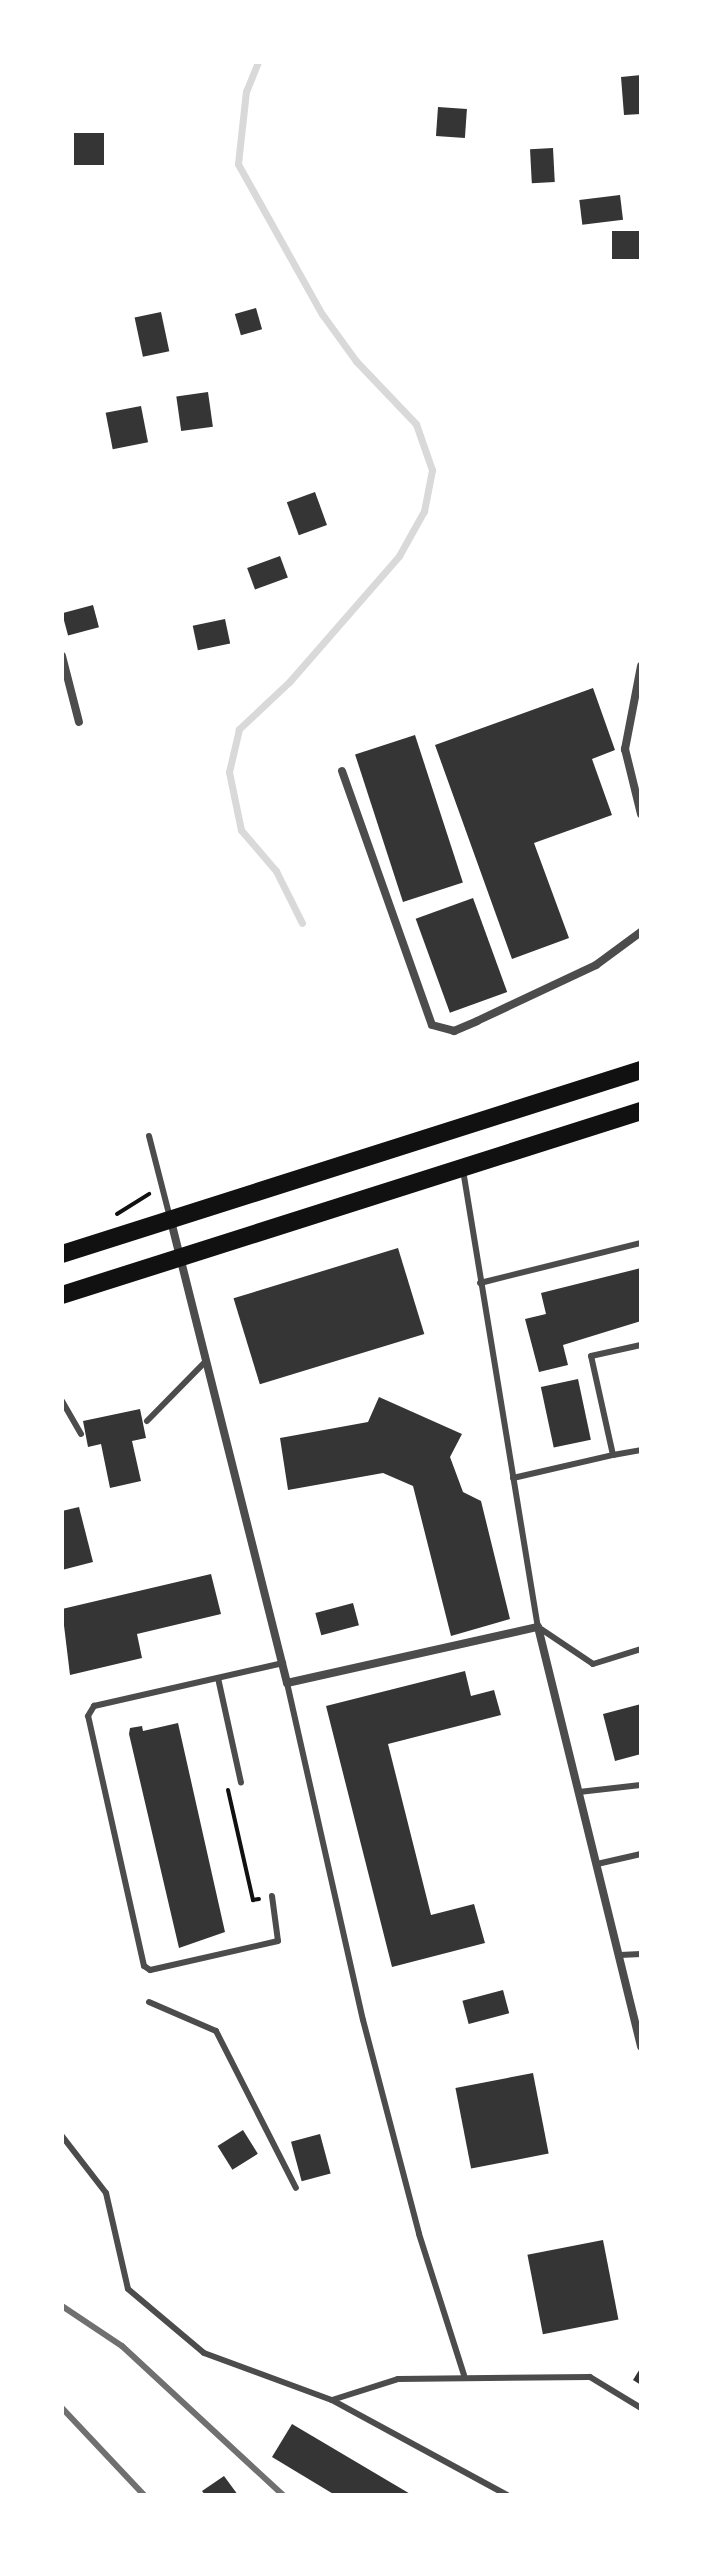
<!DOCTYPE html>
<html>
<head>
<meta charset="utf-8">
<style>
  body { margin:0 }
  #map { position:relative; width:703px; height:2557px; overflow:hidden; background:#fff; font-family:"Crimson Pro",serif }
  div>[style] { position:absolute }
  [style*='--x'] { left:calc(var(--x)*1px); top:calc(var(--y)*1px); width:calc(var(--w)*1px); rotate:calc(var(--a)*1deg) }
  .stream>* { height:7px; margin:-3.5px; padding:0 3.5px; transform-origin:3.5px; border-radius:3.5px; background:#d9d9d9 }
  .building>* { inset:0; background:#353535; transform-origin:0 0 }
  .path>* { height:4px; margin:-2px; padding:0 2px; transform-origin:2px; border-radius:2px; background:#111 }
  .service>* { height:6px; margin:-3px; padding:0 3px; transform-origin:3px; border-radius:3px; background:#4c4c4c }
  .minor>* { height:8px; margin:-4px; padding:0 4px; transform-origin:4px; border-radius:4px; background:#4c4c4c }
  .primary>* { height:18px; margin:-9px; padding:0 9px; transform-origin:9px; border-radius:9px; background:#111 }
  .rail>* { height:6px; margin:-3px; padding:0 3px; transform-origin:3px; border-radius:3px; background:#707070 }
  span { translate:-50% -50%; white-space:nowrap; text-align:center; line-height:1.15; -webkit-text-stroke:8px #fff; paint-order:stroke }
  .frame { position:absolute; inset:0; border:64px solid #fff; pointer-events:none }
</style>
</head>
<body>
<div id="map">
  <div class="stream">
    <div style="--x:258;--y:62;--w:31;--a:112"></div>
    <div style="--x:246;--y:91;--w:73;--a:96.3"></div>
    <div style="--x:238;--y:164;--w:172;--a:60.8"></div>
    <div style="--x:322;--y:314;--w:58;--a:54.1"></div>
    <div style="--x:356;--y:361;--w:87;--a:46.4"></div>
    <div style="--x:416;--y:424;--w:49;--a:70.8"></div>
    <div style="--x:432;--y:470;--w:42;--a:101"></div>
    <div style="--x:424;--y:511;--w:51;--a:119.1"></div>
    <div style="--x:399;--y:556;--w:167;--a:131.1"></div>
    <div style="--x:289;--y:682;--w:69;--a:136.8"></div>
    <div style="--x:239;--y:729;--w:44;--a:103.1"></div>
    <div style="--x:229;--y:772;--w:59;--a:78.3"></div>
    <div style="--x:241;--y:830;--w:54;--a:49.5"></div>
    <div style="--x:276;--y:871;--w:58;--a:63.4"></div>
  </div>
  <div class="building">
    <div style="clip-path:polygon(641px 75px,641px 114px,624px 115px,621px 77px)"></div>
    <div style="left:438px;top:107px;width:29px;height:29px;rotate:4deg"></div>
    <div style="left:74px;top:133px;width:30px;height:32px"></div>
    <div style="left:553px;top:148px;width:34px;height:23px;rotate:87deg"></div>
    <div style="left:620px;top:195px;width:25px;height:41px;rotate:83deg"></div>
    <div style="left:641px;top:231px;width:28px;height:29px;rotate:90deg"></div>
    <div style="left:256px;top:308px;width:22px;height:22px;rotate:74deg"></div>
    <div style="left:161px;top:312px;width:40px;height:27px;rotate:78deg"></div>
    <div style="left:208px;top:392px;width:35px;height:32px;rotate:82deg"></div>
    <div style="left:141px;top:406px;width:37px;height:36px;rotate:79deg"></div>
    <div style="left:315px;top:492px;width:35px;height:30px;rotate:70deg"></div>
    <div style="left:280px;top:556px;width:23px;height:35px;rotate:70deg"></div>
    <div style="left:93px;top:605px;width:23px;height:32px;rotate:75deg"></div>
    <div style="left:225px;top:619px;width:25px;height:33px;rotate:78deg"></div>
    <div style="clip-path:polygon(593px 688px,615px 750px,592px 759px,612px 815px,534px 843px,569px 938px,512px 959px,435px 745px)"></div>
    <div style="left:415px;top:735px;width:155px;height:63px;rotate:72deg"></div>
    <div style="left:473px;top:898px;width:100px;height:61px;rotate:70deg"></div>
    <div style="left:398px;top:1248px;width:90px;height:172px;rotate:73deg"></div>
    <div style="clip-path:polygon(641px 1268px,641px 1321px,563px 1345px,568px 1365px,539px 1372px,525px 1319px,546px 1314px,541px 1293px)"></div>
    <div style="left:578px;top:1379px;width:62px;height:38px;rotate:78deg"></div>
    <div style="clip-path:polygon(379px 1397px,462px 1434px,450px 1457px,463px 1492px,481px 1501px,510px 1619px,451px 1636px,413px 1486px,383px 1473px,288px 1490px,280px 1438px,368px 1422px)"></div>
    <div style="clip-path:polygon(140px 1409px,146px 1438px,132px 1441px,141px 1481px,110px 1488px,101px 1444px,88px 1447px,83px 1421px)"></div>
    <div style="clip-path:polygon(79px 1507px,93px 1562px,62px 1570px,62px 1511px)"></div>
    <div style="clip-path:polygon(211px 1574px,221px 1614px,137px 1634px,142px 1658px,70px 1675px,62px 1609px)"></div>
    <div style="left:353px;top:1603px;width:23px;height:39px;rotate:75deg"></div>
    <div style="clip-path:polygon(465px 1671px,471px 1696px,494px 1690px,501px 1715px,388px 1744px,431px 1915px,474px 1904px,485px 1943px,392px 1967px,326px 1706px)"></div>
    <div style="clip-path:polygon(641px 1704px,641px 1754px,615px 1761px,603px 1714px)"></div>
    <div style="clip-path:polygon(178px 1723px,225px 1932px,179px 1948px,129px 1734px,130px 1728px,142px 1726px,143px 1731px)"></div>
    <div style="left:503px;top:1990px;width:24px;height:42px;rotate:75deg"></div>
    <div style="left:533px;top:2073px;width:82px;height:79px;rotate:79deg"></div>
    <div style="left:243px;top:2130px;width:28px;height:30px;rotate:58deg"></div>
    <div style="left:320px;top:2134px;width:41px;height:30px;rotate:75deg"></div>
    <div style="left:603px;top:2240px;width:81px;height:77px;rotate:79deg"></div>
    <div style="clip-path:polygon(641px 2367px,641px 2385px,633px 2380px)"></div>
    <div style="clip-path:polygon(292px 2424px,412px 2495px,335px 2495px,272px 2457px)"></div>
    <div style="clip-path:polygon(224px 2476px,238px 2495px,205px 2495px,202px 2491px)"></div>
  </div>
  <div class="path">
    <div style="--x:117;--y:1214;--w:38;--a:-32"></div>
    <div style="--x:228;--y:1790;--w:113;--a:77.2"></div>
    <div style="--x:253;--y:1900;--w:6;--a:-9"></div>
  </div>
  <div class="service">
    <div style="--x:149;--y:1136;--w:85;--a:75.6"></div>
    <div style="--x:463;--y:1170;--w:463;--a:80.7"></div>
    <div style="--x:538;--y:1627;--w:66;--a:33.9"></div>
    <div style="--x:593;--y:1664;--w:50;--a:-17.4"></div>
    <div style="--x:480;--y:1283;--w:166;--a:-14"></div>
    <div style="--x:62;--y:1401;--w:38;--a:60"></div>
    <div style="--x:147;--y:1421;--w:84;--a:-45.5"></div>
    <div style="--x:613;--y:1455;--w:28;--a:-10"></div>
    <div style="--x:513;--y:1478;--w:103;--a:-13"></div>
    <div style="--x:613;--y:1455;--w:101;--a:-102.5"></div>
    <div style="--x:591;--y:1356;--w:51;--a:-12.4"></div>
    <div style="--x:218;--y:1678;--w:107;--a:77.6"></div>
    <div style="--x:287;--y:1683;--w:345;--a:77.3"></div>
    <div style="--x:363;--y:2020;--w:221;--a:75.3"></div>
    <div style="--x:419;--y:2234;--w:148;--a:72.3"></div>
    <div style="--x:579;--y:1792;--w:62;--a:-6.4"></div>
    <div style="--x:597;--y:1864;--w:45;--a:-12.8"></div>
    <div style="--x:272;--y:1896;--w:45;--a:82.4"></div>
    <div style="--x:278;--y:1941;--w:131;--a:167.2"></div>
    <div style="--x:150;--y:1970;--w:7;--a:-146"></div>
    <div style="--x:144;--y:1966;--w:256;--a:-102.6"></div>
    <div style="--x:88;--y:1716;--w:12;--a:-59"></div>
    <div style="--x:94;--y:1706;--w:194;--a:-12.8"></div>
    <div style="--x:620;--y:1955;--w:21;--a:-3"></div>
    <div style="--x:149;--y:2002;--w:73;--a:23.4"></div>
    <div style="--x:216;--y:2031;--w:176;--a:63"></div>
    <div style="--x:62;--y:2136;--w:72;--a:52.3"></div>
    <div style="--x:106;--y:2193;--w:98;--a:77.1"></div>
    <div style="--x:128;--y:2289;--w:99;--a:40.1"></div>
    <div style="--x:204;--y:2353;--w:136;--a:20.2"></div>
    <div style="--x:507;--y:2495;--w:199;--a:-151.5"></div>
    <div style="--x:332;--y:2400;--w:69;--a:-17.7"></div>
    <div style="--x:398;--y:2379;--w:192;--a:-0.6"></div>
    <div style="--x:590;--y:2377;--w:60;--a:31.3"></div>
  </div>
  <div class="minor">
    <div style="--x:62;--y:656;--w:68;--a:75.6"></div>
    <div style="--x:641;--y:666;--w:85;--a:100.9"></div>
    <div style="--x:625;--y:749;--w:67;--a:76.2"></div>
    <div style="--x:342;--y:771;--w:269;--a:70.5"></div>
    <div style="--x:432;--y:1025;--w:23;--a:15"></div>
    <div style="--x:454;--y:1031;--w:25;--a:-23"></div>
    <div style="--x:477;--y:1021;--w:132;--a:-25.2"></div>
    <div style="--x:596;--y:965;--w:56;--a:-36.3"></div>
    <div style="--x:171;--y:1221;--w:476;--a:75.9"></div>
    <div style="--x:287;--y:1683;--w:257;--a:-12.6"></div>
    <div style="--x:538;--y:1627;--w:432;--a:76.2"></div>
  </div>
  <div class="primary">
    <div style="--x:62;--y:1254;--w:608;--a:-17.63"></div>
    <div style="--x:62;--y:1295;--w:608;--a:-17.63"></div>
  </div>
  <div class="rail">
    <div style="--x:62;--y:2306;--w:72;--a:33.7"></div>
    <div style="--x:122;--y:2346;--w:219;--a:42.8"></div>
    <div style="--x:62;--y:2408;--w:120;--a:46.7"></div>
  </div>
  <div class="frame"></div>
</div>
</body>
</html>
